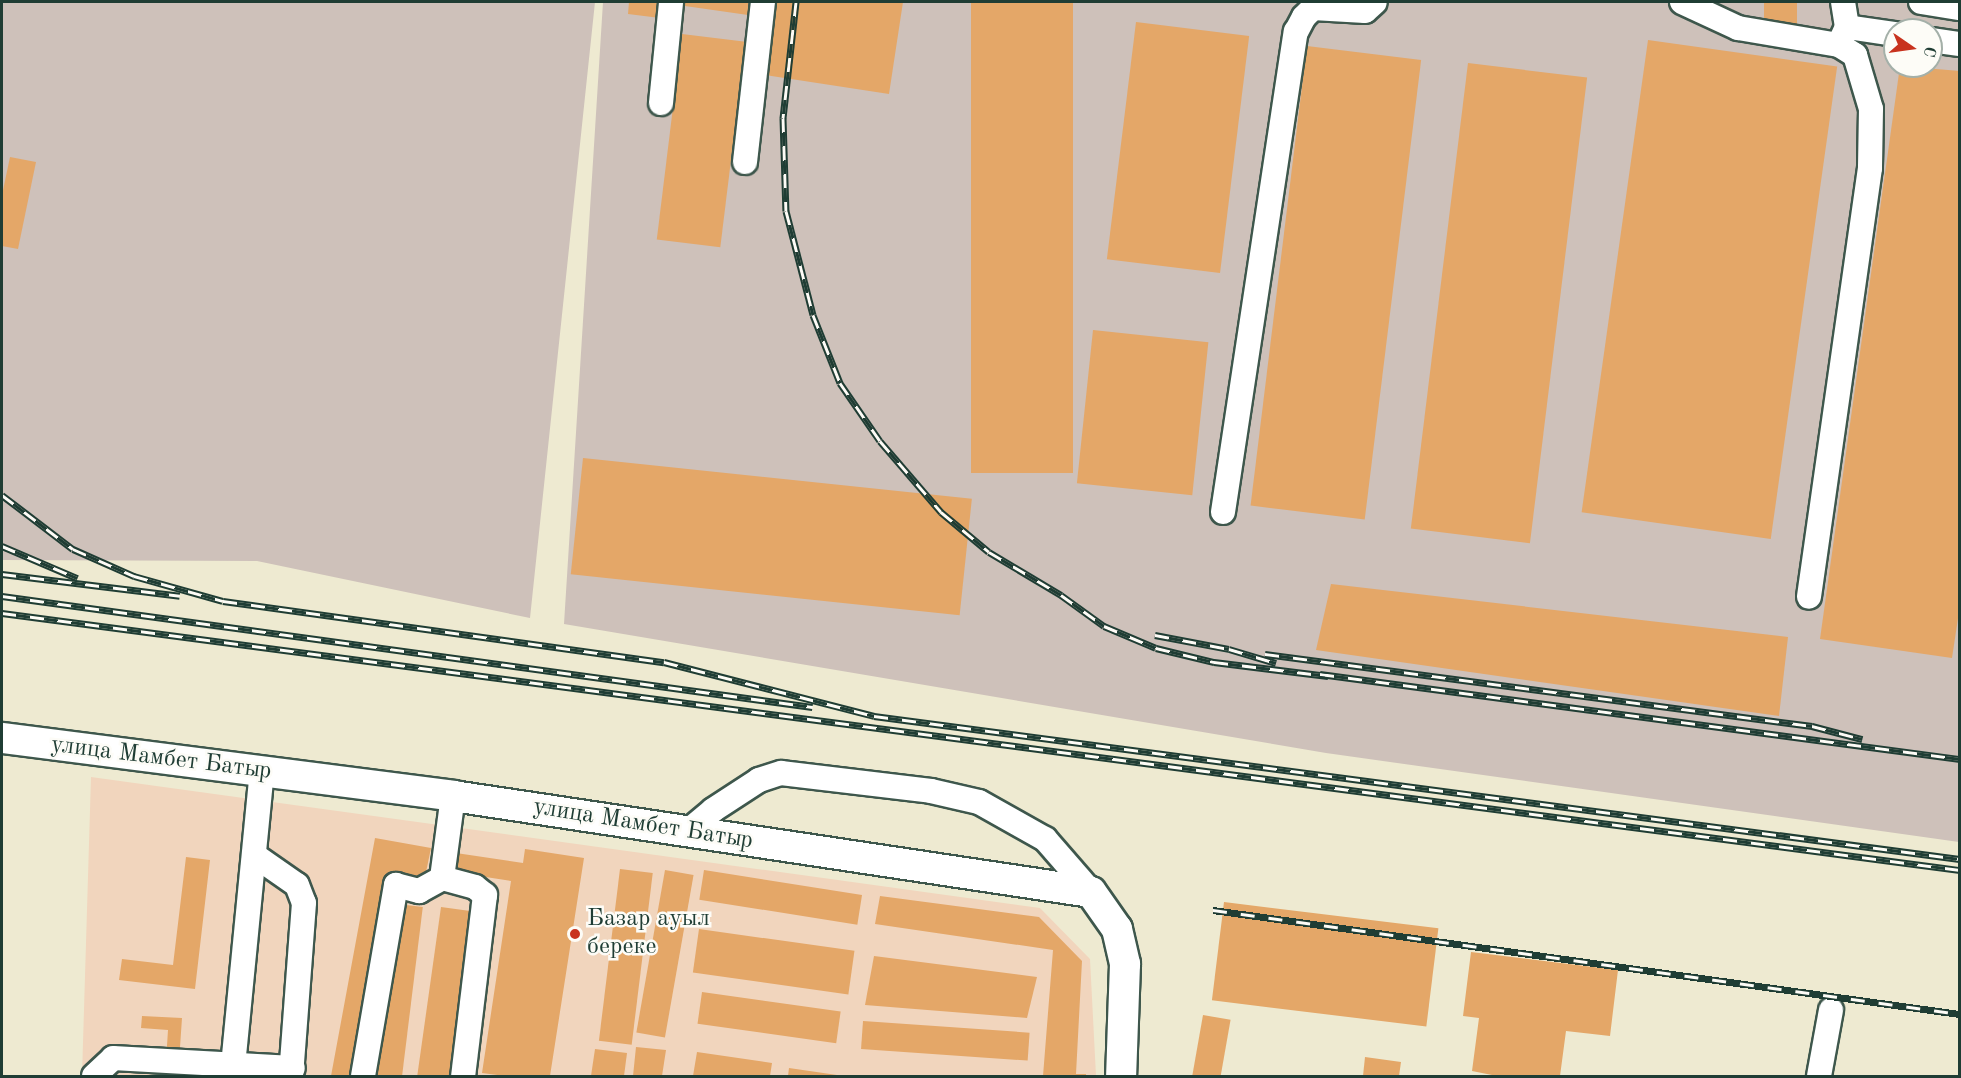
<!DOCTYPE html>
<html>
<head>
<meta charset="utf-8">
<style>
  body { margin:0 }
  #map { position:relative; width:1961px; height:1078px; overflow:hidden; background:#eeead1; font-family:"Old Standard TT",serif }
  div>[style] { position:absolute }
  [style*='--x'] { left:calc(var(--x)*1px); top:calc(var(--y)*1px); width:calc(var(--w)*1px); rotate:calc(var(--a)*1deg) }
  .built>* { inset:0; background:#f1d5bd }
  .industrial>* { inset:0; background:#cec1ba }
  .building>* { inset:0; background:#e4a768; transform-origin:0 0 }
  .roads { filter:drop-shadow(2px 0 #3e574c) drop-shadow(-2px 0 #3e574c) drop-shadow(0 2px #3e574c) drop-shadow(0 -2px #3e574c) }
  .minor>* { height:24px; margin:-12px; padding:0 12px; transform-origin:12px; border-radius:12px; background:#fff }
  .major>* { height:30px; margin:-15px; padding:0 15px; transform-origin:15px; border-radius:15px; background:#fff }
  .rail>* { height:7px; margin-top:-3.5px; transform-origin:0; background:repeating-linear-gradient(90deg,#fdfcf7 0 14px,#1f3d34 0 28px); box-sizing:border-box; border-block:2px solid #1f3d34 }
  .dots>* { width:16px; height:16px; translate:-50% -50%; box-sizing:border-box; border:3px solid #fdfcf7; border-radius:50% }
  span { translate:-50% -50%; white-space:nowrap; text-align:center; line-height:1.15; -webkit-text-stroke:5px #fdfcf7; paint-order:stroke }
  .street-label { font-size:24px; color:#1f3d34 }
  .poi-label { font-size:24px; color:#1f3d34 }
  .left { translate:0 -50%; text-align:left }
  .frame { position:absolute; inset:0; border:3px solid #1f3d34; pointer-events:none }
  .north { position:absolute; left:1883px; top:18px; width:60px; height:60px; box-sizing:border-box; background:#fdfcf7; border:2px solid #a4b0a9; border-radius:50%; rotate:103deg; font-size:16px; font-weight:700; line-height:24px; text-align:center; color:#1f3d34 }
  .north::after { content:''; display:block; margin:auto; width:21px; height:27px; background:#c8321e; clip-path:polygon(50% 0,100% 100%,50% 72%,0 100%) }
</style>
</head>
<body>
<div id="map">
  <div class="built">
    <div style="clip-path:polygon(91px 777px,1040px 908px,1090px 959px,1096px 1076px,82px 1076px)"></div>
  </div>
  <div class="industrial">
    <div style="clip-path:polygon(2px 2px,595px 2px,530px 618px,257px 561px,2px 560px)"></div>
    <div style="clip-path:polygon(evenodd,603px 2px,1959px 2px,1959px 842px,1326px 753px,564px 624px,603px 2px,1895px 30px,1931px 30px,1931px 66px,1895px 66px,1895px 30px)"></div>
  </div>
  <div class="building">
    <div style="clip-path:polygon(629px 2px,662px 2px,660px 18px,628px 14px)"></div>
    <div style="clip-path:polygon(678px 2px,750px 2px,748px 15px,678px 5px)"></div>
    <div style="clip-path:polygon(777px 2px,903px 2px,889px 94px,765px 75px)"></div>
    <div style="left:971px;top:2px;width:102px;height:471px"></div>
    <div style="left:1764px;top:2px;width:33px;height:23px"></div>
    <div style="left:1136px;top:22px;width:114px;height:239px;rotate:7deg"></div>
    <div style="left:682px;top:34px;width:64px;height:207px;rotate:7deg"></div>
    <div style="left:1648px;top:40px;width:191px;height:477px;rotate:8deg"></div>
    <div style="left:1307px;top:46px;width:115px;height:463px;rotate:7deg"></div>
    <div style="left:1468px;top:63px;width:120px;height:469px;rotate:7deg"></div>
    <div style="clip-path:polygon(1900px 66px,1960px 71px,1960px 605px,1952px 658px,1820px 639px)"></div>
    <div style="clip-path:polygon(10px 157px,36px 162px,18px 249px,2px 246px,2px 195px)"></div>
    <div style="left:1093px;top:330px;width:116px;height:154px;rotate:6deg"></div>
    <div style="left:583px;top:458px;width:391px;height:117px;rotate:6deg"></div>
    <div style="clip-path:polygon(1331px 584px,1788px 637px,1779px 716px,1316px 650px)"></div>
    <div style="clip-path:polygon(375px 838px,431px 848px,425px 877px,390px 871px,352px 1076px,331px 1076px)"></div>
    <div style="clip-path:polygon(525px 849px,584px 858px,550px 1076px,505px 1076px,482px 1073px,511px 881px,453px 872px,456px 853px,523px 863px)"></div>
    <div style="clip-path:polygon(186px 857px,210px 860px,195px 989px,119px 980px,122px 959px,173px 965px)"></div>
    <div style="left:620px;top:869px;width:33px;height:173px;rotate:7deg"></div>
    <div style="left:665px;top:870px;width:29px;height:165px;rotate:10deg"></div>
    <div style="left:704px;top:870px;width:160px;height:30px;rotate:9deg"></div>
    <div style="clip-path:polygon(880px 896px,1039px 917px,1082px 961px,1076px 1074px,1086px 1074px,1086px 1076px,1043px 1076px,1053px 950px,875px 924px)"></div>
    <div style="left:1224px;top:902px;width:216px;height:99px;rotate:7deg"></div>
    <div style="left:398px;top:904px;width:25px;height:174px;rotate:7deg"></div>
    <div style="left:441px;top:907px;width:35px;height:171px;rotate:8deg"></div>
    <div style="left:699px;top:929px;width:157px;height:44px;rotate:8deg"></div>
    <div style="clip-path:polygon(1471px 952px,1618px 970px,1610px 1036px,1566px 1031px,1560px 1076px,1497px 1076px,1472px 1071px,1479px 1018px,1463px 1016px)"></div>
    <div style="clip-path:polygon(874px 956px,1037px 977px,1027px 1018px,865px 1005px)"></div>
    <div style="left:702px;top:992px;width:140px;height:32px;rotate:8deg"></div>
    <div style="left:1203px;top:1015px;width:28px;height:62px;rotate:10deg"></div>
    <div style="clip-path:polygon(142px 1016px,182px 1018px,179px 1062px,166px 1061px,168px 1030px,141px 1028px)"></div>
    <div style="left:863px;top:1021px;width:167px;height:28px;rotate:4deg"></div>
    <div style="clip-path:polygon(636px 1047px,666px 1050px,662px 1076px,633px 1076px)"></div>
    <div style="clip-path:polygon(595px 1049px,627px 1053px,624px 1076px,591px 1076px)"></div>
    <div style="clip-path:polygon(697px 1052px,772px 1063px,770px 1076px,693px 1076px)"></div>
    <div style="clip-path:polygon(1365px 1057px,1401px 1062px,1399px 1076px,1363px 1076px)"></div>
    <div style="clip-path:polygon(789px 1068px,837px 1075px,836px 1076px,788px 1076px)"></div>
  </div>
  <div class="roads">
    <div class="minor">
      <div style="--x:1682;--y:2;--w:62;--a:24.9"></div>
      <div style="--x:1738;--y:28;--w:102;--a:9.6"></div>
      <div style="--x:1839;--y:45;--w:19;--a:32"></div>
      <div style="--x:1855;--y:55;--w:56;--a:73.5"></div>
      <div style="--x:1871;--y:109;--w:59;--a:91"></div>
      <div style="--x:1870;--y:168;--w:433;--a:98.1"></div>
      <div style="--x:1921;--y:2;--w:39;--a:9"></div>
      <div style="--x:1847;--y:27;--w:49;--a:8.3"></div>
      <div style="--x:1931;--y:40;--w:29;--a:8"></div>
      <div style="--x:1840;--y:42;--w:17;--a:-65"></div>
      <div style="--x:1847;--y:27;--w:25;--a:-99"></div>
      <div style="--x:661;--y:103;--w:101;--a:-84.3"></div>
      <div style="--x:745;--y:162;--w:161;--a:-83.6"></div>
      <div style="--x:1223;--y:512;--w:486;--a:-81.4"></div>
      <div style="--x:1296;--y:32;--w:17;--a:-62"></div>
      <div style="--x:1304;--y:17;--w:13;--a:-45"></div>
      <div style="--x:1313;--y:8;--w:52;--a:3.3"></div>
      <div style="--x:1365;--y:11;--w:13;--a:-42"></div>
      <div style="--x:687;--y:832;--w:34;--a:-40"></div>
      <div style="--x:713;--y:810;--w:55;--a:-33.1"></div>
      <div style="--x:759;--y:780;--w:23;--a:-18"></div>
      <div style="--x:781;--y:773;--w:151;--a:6.8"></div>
      <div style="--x:931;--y:791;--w:49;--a:12.9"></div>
      <div style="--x:979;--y:802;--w:76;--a:29.3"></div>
      <div style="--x:1045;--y:839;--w:70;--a:49"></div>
      <div style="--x:254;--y:855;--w:52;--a:34.9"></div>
      <div style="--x:297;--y:885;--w:19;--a:69"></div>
      <div style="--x:304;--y:903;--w:173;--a:94.3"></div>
      <div style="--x:442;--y:878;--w:83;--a:-82.4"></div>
      <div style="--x:94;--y:1076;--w:26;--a:-43"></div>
      <div style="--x:113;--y:1058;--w:180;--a:3.2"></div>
      <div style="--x:232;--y:1076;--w:305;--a:-84.4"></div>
      <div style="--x:363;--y:1076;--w:194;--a:-80.2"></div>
      <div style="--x:396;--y:885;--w:24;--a:15"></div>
      <div style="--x:419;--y:891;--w:26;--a:-29"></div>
      <div style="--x:442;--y:878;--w:34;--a:15"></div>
      <div style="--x:475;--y:887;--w:13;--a:39"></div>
      <div style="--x:485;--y:895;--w:182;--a:96.9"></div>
      <div style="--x:1819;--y:1076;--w:67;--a:-79.7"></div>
    </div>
    <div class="major">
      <div style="--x:2;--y:738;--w:455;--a:7.3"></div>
      <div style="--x:453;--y:796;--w:645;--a:8.56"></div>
      <div style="--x:1091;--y:892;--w:45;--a:54.9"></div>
      <div style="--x:1117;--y:929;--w:36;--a:77"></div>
      <div style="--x:1125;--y:964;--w:112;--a:92"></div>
    </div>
  </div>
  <div class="rail">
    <div style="--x:796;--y:2;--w:117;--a:96.4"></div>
    <div style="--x:783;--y:118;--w:93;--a:88.2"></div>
    <div style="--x:786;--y:211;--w:107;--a:75.4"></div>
    <div style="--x:813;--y:315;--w:73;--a:68.3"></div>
    <div style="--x:840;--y:383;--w:70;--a:55.4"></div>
    <div style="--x:880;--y:441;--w:94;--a:49.3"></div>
    <div style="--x:941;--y:512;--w:62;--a:39.8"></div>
    <div style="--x:989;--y:552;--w:84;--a:30.8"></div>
    <div style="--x:1061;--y:595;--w:53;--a:35.8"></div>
    <div style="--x:1104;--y:626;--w:56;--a:22.9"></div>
    <div style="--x:1156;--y:648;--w:60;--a:13.6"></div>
    <div style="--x:1214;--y:662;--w:115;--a:7"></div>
    <div style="--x:2;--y:495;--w:89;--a:37.3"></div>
    <div style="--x:73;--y:549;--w:67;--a:23.9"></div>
    <div style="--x:134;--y:576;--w:92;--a:15.7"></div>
    <div style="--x:223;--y:601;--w:445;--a:7.9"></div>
    <div style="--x:664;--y:662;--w:217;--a:14.4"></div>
    <div style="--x:874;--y:716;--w:1095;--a:7.5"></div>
    <div style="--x:2;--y:546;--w:82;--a:23.1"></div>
    <div style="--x:2;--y:574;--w:179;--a:7"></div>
    <div style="--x:2;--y:596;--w:818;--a:7.8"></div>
    <div style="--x:2;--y:613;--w:1975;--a:7.48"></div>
    <div style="--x:1155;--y:635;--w:75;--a:10.7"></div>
    <div style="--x:1229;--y:649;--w:49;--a:16.6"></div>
    <div style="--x:1265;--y:654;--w:552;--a:7.5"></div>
    <div style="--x:1812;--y:726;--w:52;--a:14.6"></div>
    <div style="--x:1320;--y:674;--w:646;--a:7.57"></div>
    <div style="--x:1213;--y:910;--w:754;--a:7.93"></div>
  </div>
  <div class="dots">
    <div style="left:575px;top:934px;background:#c8321e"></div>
  </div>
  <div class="street-label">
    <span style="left:161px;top:759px;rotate:7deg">улица Мамбет Батыр</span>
    <span style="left:643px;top:825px;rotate:9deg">улица Мамбет Батыр</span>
  </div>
  <div class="poi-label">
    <span class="left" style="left:587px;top:934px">Базар ауыл<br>береке</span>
  </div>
  <div class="frame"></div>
  <div class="north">С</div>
</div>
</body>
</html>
